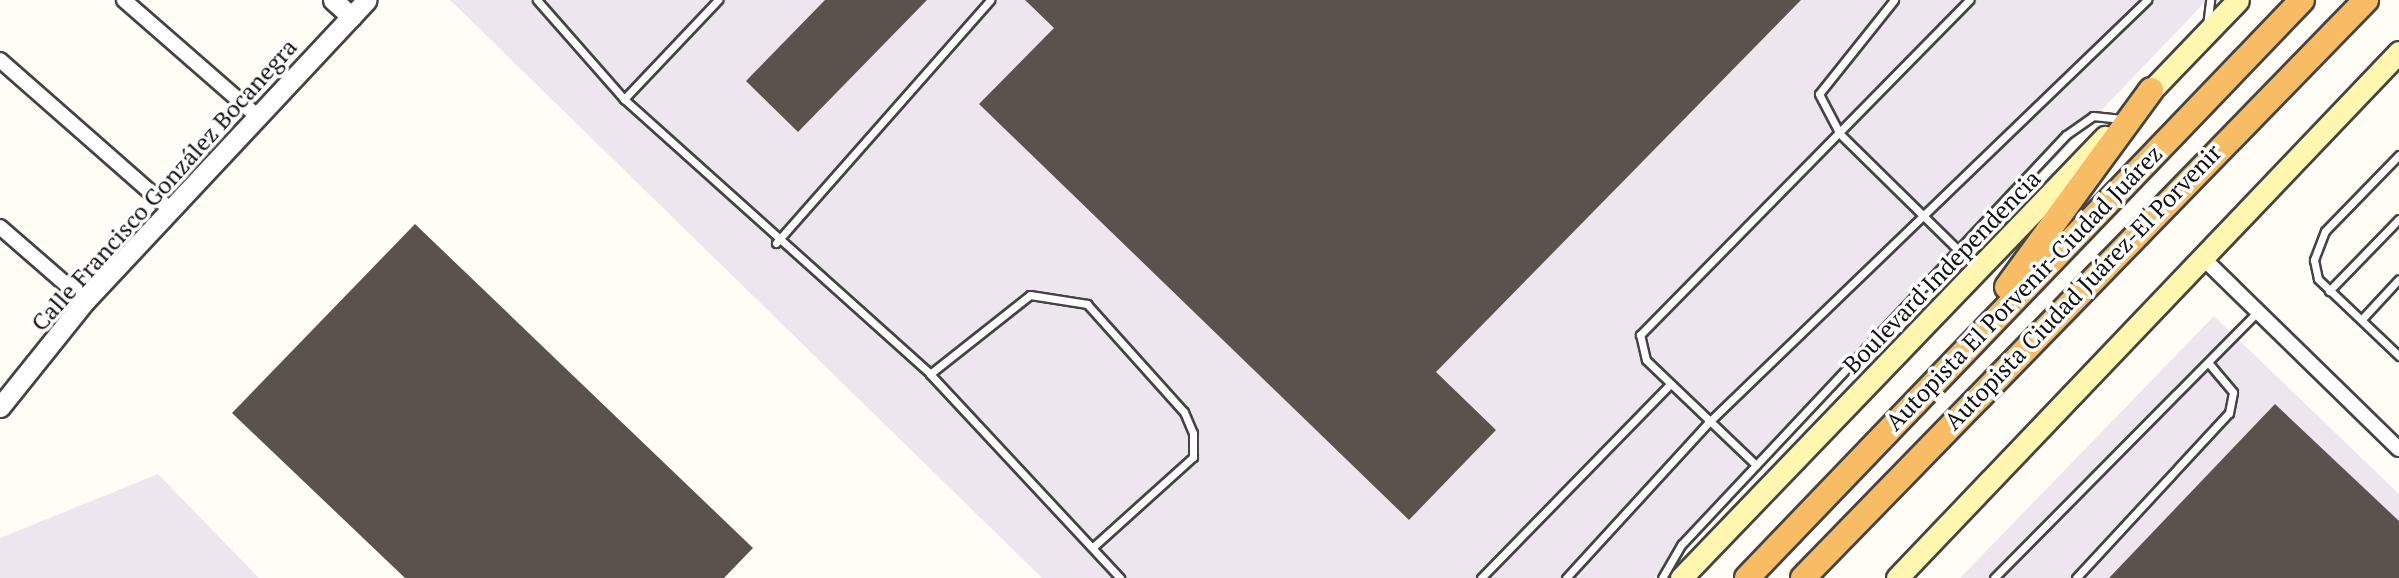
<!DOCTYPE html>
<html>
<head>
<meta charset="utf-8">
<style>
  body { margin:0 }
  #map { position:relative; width:2399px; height:578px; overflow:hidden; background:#fffdf5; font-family:"PT Serif",serif }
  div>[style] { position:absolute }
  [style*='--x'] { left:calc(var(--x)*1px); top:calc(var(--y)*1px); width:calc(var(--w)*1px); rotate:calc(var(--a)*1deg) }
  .industrial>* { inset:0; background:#eee6ef }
  .building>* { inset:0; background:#5a524d }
  .roads { filter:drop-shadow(2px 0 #444) drop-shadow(-2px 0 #444) drop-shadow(0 2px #444) drop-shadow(0 -2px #444) }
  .service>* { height:7px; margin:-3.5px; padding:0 3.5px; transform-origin:3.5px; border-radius:3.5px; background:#fff }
  .minor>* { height:14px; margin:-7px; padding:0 7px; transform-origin:7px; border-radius:7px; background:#fff }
  .tertiary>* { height:19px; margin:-9.5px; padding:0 9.5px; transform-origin:9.5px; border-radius:9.5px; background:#fff }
  .secondary>* { height:21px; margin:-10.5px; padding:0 10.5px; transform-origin:10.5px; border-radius:10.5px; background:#fff6b0 }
  .trunk>* { height:24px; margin:-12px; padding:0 12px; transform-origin:12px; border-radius:12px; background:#f7bc64 }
  span { translate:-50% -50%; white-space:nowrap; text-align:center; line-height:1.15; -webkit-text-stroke:7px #fff; paint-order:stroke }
  .street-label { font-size:24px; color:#111 }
</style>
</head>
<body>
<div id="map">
  <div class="industrial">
    <div style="clip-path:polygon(450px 0,2207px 0,1654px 578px,1042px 578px)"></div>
    <div style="clip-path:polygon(2214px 316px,2399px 494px,2399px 578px,1960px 578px)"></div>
    <div style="clip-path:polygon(158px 474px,259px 578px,0 578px,0 538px)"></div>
  </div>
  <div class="building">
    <div style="clip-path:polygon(825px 0,927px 0,798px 132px,746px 81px)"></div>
    <div style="clip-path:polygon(1025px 0,1801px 0,1436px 372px,1496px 430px,1409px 520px,979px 104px,1054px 28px)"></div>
    <div style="clip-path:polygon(415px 224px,753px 548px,724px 578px,405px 578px,232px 413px)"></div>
    <div style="clip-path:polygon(2275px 404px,2399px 521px,2399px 578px,2109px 578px)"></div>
  </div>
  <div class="roads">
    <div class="service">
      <div style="--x:537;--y:0;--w:132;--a:48.7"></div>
      <div style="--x:624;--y:99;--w:411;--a:41.9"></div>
      <div style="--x:930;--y:374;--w:279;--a:47"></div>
      <div style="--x:1894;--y:0;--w:120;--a:128.6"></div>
      <div style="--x:1819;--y:94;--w:45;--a:62.3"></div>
      <div style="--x:1840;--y:134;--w:170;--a:44.5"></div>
      <div style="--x:2207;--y:26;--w:26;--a:-83"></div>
      <div style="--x:624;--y:99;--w:137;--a:-46.5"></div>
      <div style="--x:2399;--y:155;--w:106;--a:134.2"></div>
      <div style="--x:2325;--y:231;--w:31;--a:111"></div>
      <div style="--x:2314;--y:260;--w:19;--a:78"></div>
      <div style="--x:2318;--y:279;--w:112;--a:43.5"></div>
      <div style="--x:776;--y:243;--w:324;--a:-48.6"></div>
      <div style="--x:2329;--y:291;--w:100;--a:-45.8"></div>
      <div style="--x:2362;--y:319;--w:54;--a:-47.2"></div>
      <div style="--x:930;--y:374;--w:127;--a:-38.3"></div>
      <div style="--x:1030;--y:295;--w:58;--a:9"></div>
      <div style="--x:1087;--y:304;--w:145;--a:48.1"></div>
      <div style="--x:1184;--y:412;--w:23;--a:67"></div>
      <div style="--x:1193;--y:433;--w:24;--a:90"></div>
      <div style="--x:1193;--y:457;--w:135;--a:138"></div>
      <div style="--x:1756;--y:465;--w:152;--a:-136.3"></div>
      <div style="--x:1646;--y:360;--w:26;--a:-103"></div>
      <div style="--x:1640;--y:335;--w:470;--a:-45.5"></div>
      <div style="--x:1481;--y:578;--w:271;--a:-45.7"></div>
      <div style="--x:1566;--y:578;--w:210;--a:-47.5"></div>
      <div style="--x:1708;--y:423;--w:610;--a:-43.94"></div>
      <div style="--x:1662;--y:578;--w:39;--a:-60"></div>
      <div style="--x:1682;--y:544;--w:561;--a:-46.81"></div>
      <div style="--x:2066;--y:135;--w:33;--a:-35"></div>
      <div style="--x:2093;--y:116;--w:29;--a:6"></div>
      <div style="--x:1994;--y:578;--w:375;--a:-45.3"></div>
      <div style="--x:2076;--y:578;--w:225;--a:-47.2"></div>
      <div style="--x:2229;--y:413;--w:21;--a:-79"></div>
      <div style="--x:2233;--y:392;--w:38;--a:-130"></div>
    </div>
    <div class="minor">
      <div style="--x:124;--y:0;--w:178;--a:41.1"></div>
      <div style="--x:0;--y:60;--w:227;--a:41.3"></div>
      <div style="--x:0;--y:227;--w:113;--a:41"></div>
      <div style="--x:2204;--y:259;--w:272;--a:44.3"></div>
    </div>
    <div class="tertiary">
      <div style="--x:333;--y:0;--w:25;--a:42"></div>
      <div style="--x:0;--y:407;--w:136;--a:-51.3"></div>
      <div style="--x:85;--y:301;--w:412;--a:-46.9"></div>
    </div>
    <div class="secondary">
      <div style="--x:2140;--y:102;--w:141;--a:-46.1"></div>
      <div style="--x:1681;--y:578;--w:612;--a:-46.13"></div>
      <div style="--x:1897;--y:578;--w:727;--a:-46.34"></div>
    </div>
    <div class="trunk">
      <div style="--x:2007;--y:287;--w:244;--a:-53.8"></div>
      <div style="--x:1747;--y:578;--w:801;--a:-46.16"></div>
      <div style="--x:1803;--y:578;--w:807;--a:-45.75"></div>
    </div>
  </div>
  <div class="street-label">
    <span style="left:164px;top:185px;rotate:-48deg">Calle Francisco González Bocanegra</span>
    <span style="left:1942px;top:272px;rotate:-46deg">Boulevard Independencia</span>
    <span style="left:2083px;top:287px;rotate:-46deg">Autopista Ciudad Juárez-El Porvenir</span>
    <span style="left:2024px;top:288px;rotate:-46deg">Autopista El Porvenir-Ciudad Juárez</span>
  </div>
</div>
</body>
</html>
